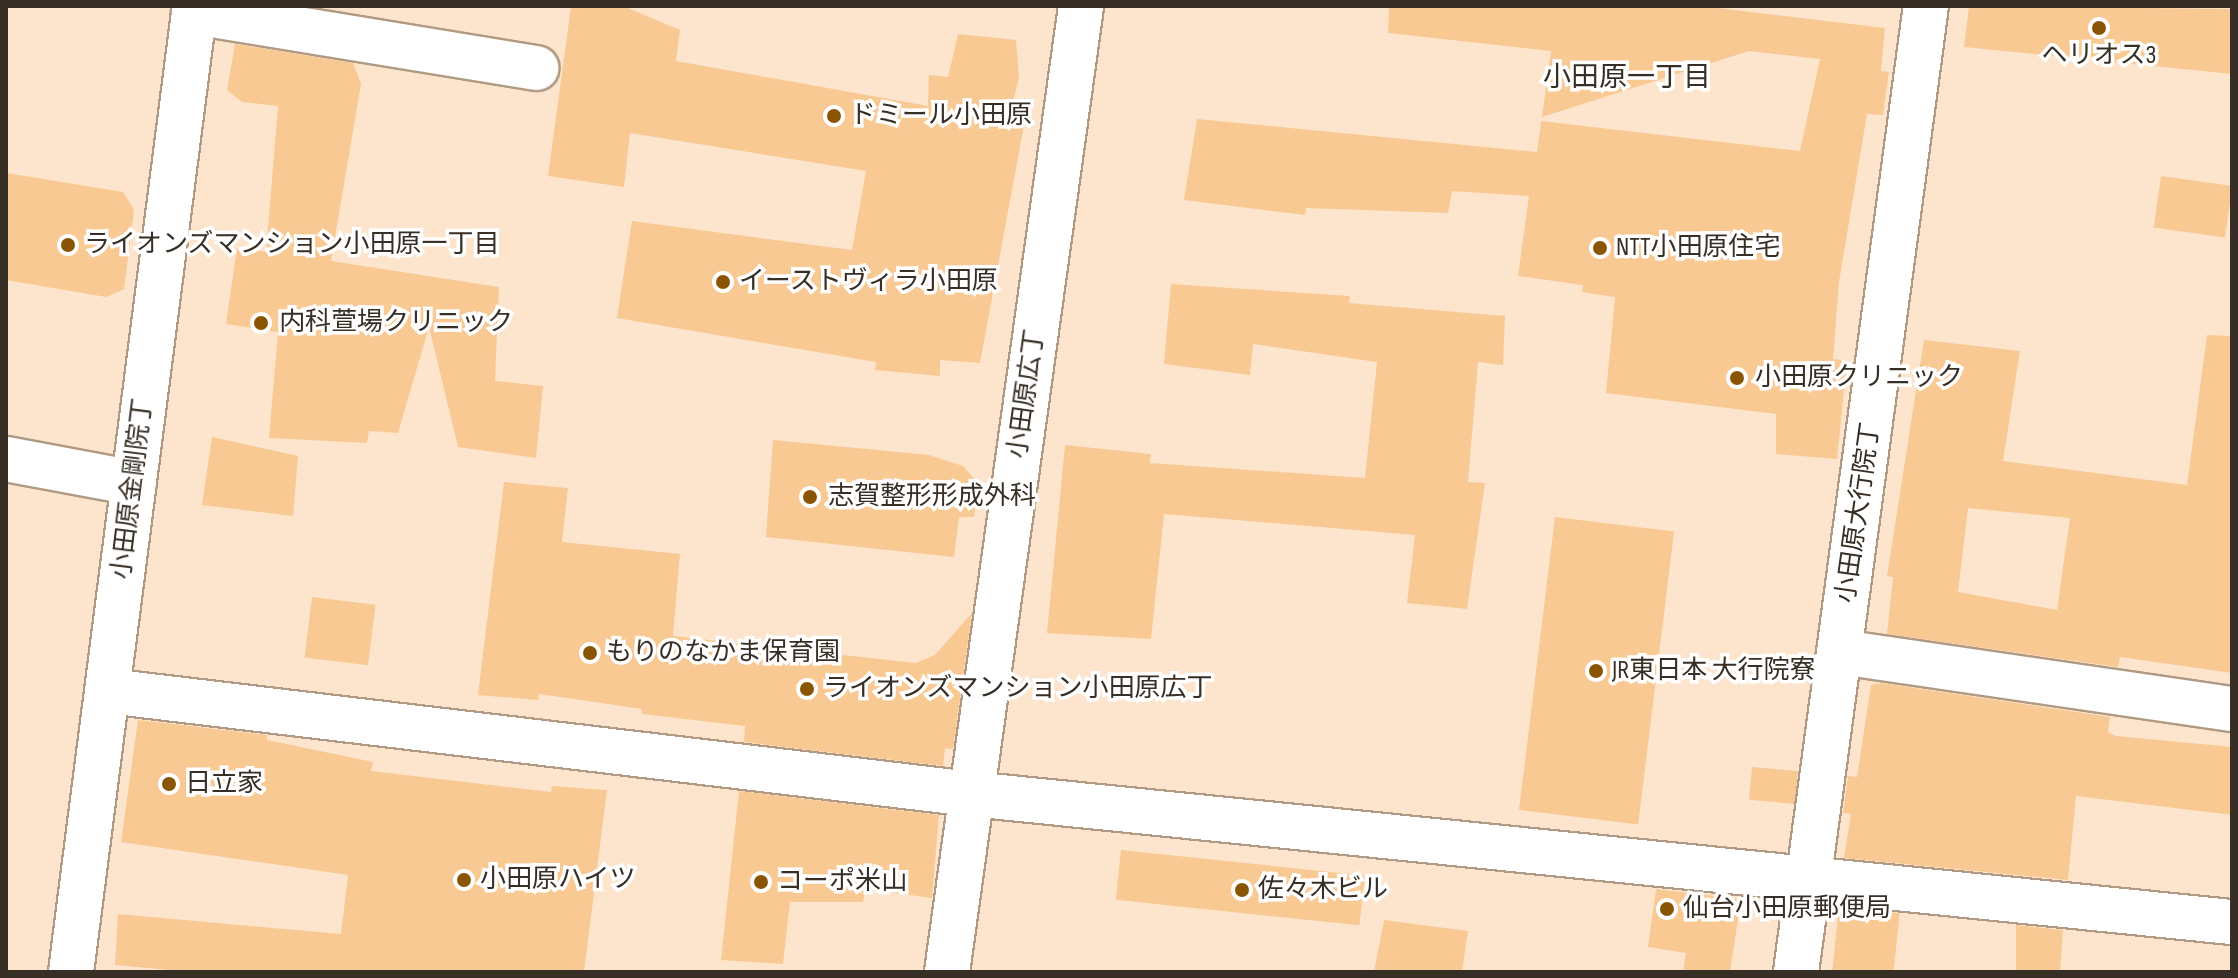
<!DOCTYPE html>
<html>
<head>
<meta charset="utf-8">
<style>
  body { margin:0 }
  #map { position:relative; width:2238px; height:978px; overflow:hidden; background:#fce5cc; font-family:"Sofia Sans Condensed","Noto Sans JP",sans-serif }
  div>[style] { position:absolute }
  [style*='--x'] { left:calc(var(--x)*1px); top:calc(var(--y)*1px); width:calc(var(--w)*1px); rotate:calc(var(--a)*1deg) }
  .building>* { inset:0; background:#f9c994; transform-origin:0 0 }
  .roads { filter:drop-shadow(2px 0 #b09a83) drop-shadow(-2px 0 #b09a83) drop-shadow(0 2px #b09a83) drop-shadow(0 -2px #b09a83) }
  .minor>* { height:44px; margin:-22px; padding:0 22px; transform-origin:22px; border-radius:22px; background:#fff }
  .dots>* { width:22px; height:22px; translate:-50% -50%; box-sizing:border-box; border:4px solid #fff; border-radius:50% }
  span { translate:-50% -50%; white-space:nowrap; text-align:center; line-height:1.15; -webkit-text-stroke:7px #fff; paint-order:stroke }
  .poi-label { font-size:26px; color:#372e25 }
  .left { translate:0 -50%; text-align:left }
  .street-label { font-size:26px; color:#372e25 }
  .neighbourhood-label { font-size:28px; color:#372e25 }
  .frame { position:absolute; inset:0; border:8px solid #372e25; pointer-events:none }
</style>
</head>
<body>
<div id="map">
  <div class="building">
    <div style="clip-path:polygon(571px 6px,623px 6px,680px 30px,676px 61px,928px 106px,929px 75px,948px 77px,958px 34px,1016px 40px,1019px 78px,1013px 101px,1024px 125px,980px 363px,940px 360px,940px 376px,875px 370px,876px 362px,617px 318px,632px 221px,852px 250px,866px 171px,630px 133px,624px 187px,548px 176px)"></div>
    <div style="clip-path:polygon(1389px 6px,1701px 6px,1885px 28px,1881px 71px,1889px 72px,1883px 115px,1867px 114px,1839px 282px,1833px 359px,1847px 361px,1837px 459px,1776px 454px,1776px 414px,1606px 393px,1615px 297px,1582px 292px,1583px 285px,1518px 276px,1529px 196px,1452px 191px,1448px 213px,1306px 208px,1305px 215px,1184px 200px,1197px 119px,1537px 152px,1541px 121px,1800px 151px,1820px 59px,1749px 51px,1542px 117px,1551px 51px,1388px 33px)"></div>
    <div style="clip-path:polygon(1969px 6px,2232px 9px,2232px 74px,1964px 47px)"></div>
    <div style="clip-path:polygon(235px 44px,353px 63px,361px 84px,331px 261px,499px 287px,495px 381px,543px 386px,536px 458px,458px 447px,429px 327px,398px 433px,369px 431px,367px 443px,269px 438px,278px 332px,226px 324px,237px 248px,266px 252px,278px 106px,242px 102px,227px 90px)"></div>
    <div style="clip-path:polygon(6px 173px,123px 192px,134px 210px,124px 289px,106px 297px,6px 280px)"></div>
    <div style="left:2161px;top:176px;width:72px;height:52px;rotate:8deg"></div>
    <div style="clip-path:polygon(1171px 284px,1350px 296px,1349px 303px,1505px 316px,1503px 365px,1478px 362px,1468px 482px,1485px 483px,1467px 609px,1407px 603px,1415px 535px,1164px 514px,1151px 639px,1047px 633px,1065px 445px,1151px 454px,1150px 463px,1365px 478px,1377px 362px,1253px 344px,1250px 375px,1164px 364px)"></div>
    <div style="clip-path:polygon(evenodd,2207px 335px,2232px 336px,2232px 673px,2120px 657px,2118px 667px,1887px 634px,1893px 577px,1887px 576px,1924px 340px,2020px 351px,2003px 461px,2187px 485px,2207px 335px,1968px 508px,2070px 518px,2057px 610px,1958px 592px,1968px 508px)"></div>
    <div style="clip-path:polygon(212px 437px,298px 456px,293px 516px,202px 505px)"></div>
    <div style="clip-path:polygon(773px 440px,929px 455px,963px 466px,978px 483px,974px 517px,959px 517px,954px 557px,766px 537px)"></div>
    <div style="clip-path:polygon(504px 482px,568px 488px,562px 542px,680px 554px,673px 636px,916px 663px,935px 655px,972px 613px,953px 749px,945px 748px,943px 766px,744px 742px,745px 726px,642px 714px,642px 709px,539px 694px,538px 700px,478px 695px)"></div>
    <div style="left:1555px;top:517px;width:120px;height:295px;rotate:7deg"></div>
    <div style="left:312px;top:597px;width:64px;height:61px;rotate:7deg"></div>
    <div style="clip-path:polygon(1881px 683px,2110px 717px,2108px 732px,2116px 736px,2232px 747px,2232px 815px,2076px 796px,2068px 880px,1844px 858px,1851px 814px,1843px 813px,1848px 776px,1857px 777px,1871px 685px)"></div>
    <div style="clip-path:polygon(138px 720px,267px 735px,267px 740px,373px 762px,371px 771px,551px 792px,552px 786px,607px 790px,584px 972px,190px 972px,115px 965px,118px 914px,341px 934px,348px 875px,121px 842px)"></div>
    <div style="left:1752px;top:767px;width:46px;height:33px;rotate:5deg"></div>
    <div style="clip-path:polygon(739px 791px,939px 815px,932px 898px,865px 889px,863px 902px,790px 902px,783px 964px,721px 960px)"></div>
    <div style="left:1121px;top:850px;width:245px;height:50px;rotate:6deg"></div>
    <div style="clip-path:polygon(1656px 889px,1741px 899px,1730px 972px,1683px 972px,1686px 953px,1648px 947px)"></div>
    <div style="left:1839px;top:907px;width:61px;height:65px;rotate:6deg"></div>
    <div style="clip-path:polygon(1384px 920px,1468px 931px,1462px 972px,1374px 972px)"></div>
    <div style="clip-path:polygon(2016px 925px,2063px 930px,2060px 972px,2016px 972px)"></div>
  </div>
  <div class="roads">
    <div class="minor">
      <div style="--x:194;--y:12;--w:347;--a:9.3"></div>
      <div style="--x:6;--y:459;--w:130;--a:10.6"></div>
      <div style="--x:1840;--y:652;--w:396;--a:8.3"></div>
      <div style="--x:108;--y:691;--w:869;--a:6.81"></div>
      <div style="--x:971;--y:794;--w:1267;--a:5.8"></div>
      <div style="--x:71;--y:972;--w:974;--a:-82.69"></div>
      <div style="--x:947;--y:972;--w:975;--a:-82.1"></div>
      <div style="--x:1796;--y:972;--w:975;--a:-82.34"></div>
    </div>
  </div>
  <div class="dots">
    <div style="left:2099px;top:28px;background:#8a5503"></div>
    <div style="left:834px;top:116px;background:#8a5503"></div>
    <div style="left:68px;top:245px;background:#8a5503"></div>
    <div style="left:1600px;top:248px;background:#8a5503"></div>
    <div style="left:723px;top:282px;background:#8a5503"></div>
    <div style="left:261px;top:323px;background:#8a5503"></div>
    <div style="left:1737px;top:378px;background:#8a5503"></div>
    <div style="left:810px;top:497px;background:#8a5503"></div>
    <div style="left:590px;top:653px;background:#8a5503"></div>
    <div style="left:1596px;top:671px;background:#8a5503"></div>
    <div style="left:807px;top:689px;background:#8a5503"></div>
    <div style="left:169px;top:784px;background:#8a5503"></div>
    <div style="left:464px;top:880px;background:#8a5503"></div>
    <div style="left:761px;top:882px;background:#8a5503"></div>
    <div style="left:1242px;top:890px;background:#8a5503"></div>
    <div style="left:1667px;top:909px;background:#8a5503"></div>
  </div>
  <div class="poi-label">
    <span style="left:2099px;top:56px">ヘリオス3</span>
    <span class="left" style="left:850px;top:116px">ドミール小田原</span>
    <span class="left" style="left:84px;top:245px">ライオンズマンション小田原一丁目</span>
    <span class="left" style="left:1616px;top:248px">NTT小田原住宅</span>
    <span class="left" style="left:739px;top:282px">イーストヴィラ小田原</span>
    <span class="left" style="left:279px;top:323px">内科萱場クリニック</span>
    <span class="left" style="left:1755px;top:378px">小田原クリニック</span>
    <span class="left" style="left:828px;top:497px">志賀整形形成外科</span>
    <span class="left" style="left:606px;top:653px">もりのなかま保育園</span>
    <span class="left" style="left:1612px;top:671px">JR東日本 大行院寮</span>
    <span class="left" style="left:823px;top:689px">ライオンズマンション小田原広丁</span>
    <span class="left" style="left:185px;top:784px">日立家</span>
    <span class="left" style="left:480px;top:880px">小田原ハイツ</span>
    <span class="left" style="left:777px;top:882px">コーポ米山</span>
    <span class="left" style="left:1258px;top:890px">佐々木ビル</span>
    <span class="left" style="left:1683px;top:909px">仙台小田原郵便局</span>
  </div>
  <div class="street-label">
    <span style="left:1027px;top:394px;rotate:-82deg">小田原広丁</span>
    <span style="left:133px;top:489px;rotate:-83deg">小田原金剛院丁</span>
    <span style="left:1859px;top:513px;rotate:-82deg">小田原大行院丁</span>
  </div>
  <div class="neighbourhood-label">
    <span style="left:1627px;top:78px">小田原一丁目</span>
  </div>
  <div class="frame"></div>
</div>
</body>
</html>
